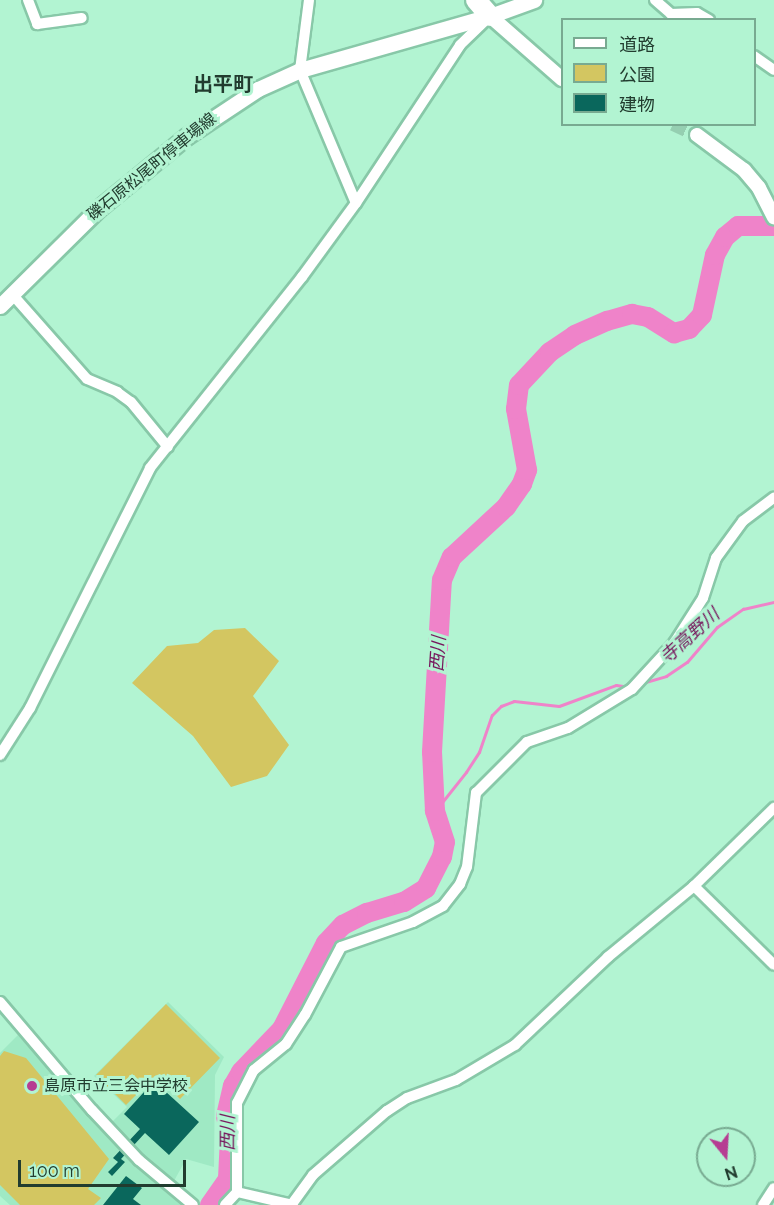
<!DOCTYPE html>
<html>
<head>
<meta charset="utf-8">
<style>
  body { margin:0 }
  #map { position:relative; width:774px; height:1205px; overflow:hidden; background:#b2f4d2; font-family:Raleway,"Noto Sans JP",sans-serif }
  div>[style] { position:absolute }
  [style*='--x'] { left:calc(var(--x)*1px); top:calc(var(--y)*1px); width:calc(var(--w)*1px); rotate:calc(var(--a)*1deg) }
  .built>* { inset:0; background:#9fe9c4 }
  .green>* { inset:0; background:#d3c661 }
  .stream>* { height:3px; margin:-1.5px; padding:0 1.5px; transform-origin:1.5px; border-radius:1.5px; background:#ef83c9 }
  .river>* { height:20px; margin:-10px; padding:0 10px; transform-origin:10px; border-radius:10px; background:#ef83c9 }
  .building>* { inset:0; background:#0a675c }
  .tertiary-tunnel>* { height:14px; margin-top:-7px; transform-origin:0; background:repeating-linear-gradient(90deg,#95cfb1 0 14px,transparent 0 21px) }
  .roads { filter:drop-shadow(2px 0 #88c8a8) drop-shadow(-2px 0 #88c8a8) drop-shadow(0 2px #88c8a8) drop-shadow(0 -2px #88c8a8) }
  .minor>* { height:10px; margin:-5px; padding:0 5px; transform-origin:5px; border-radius:5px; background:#fff }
  .tertiary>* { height:14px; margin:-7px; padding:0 7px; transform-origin:7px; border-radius:7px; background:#fff }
  .secondary>* { height:15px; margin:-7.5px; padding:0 7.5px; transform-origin:7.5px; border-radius:7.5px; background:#fff }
  .motorway>* { height:20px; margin:-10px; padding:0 10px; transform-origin:10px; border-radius:10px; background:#fff }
  .dots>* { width:16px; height:16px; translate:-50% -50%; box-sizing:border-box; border:3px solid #b2f4d2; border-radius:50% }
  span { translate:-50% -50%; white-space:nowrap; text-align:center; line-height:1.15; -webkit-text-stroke:6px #b2f4d2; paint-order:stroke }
  .street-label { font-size:16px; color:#223c2f }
  .poi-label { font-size:16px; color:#223c2f }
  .left { translate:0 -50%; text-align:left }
  .water-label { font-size:18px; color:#77185d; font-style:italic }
  .quarter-label { font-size:20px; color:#223c2f; font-weight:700 }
  .legend { position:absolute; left:561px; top:18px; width:195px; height:108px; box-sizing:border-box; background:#b2f4d2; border:2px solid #78aa91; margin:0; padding:8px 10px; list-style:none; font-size:18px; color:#223c2f }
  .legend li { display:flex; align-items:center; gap:12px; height:30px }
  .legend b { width:30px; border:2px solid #78aa91 }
  .north { position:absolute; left:696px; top:1127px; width:60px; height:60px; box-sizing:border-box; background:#b2f4d2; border:2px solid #78aa91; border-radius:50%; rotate:162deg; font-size:16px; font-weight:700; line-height:24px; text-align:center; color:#223c2f }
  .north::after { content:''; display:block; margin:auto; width:21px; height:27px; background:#b63d92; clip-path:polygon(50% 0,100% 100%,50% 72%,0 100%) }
  .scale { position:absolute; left:18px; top:1160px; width:168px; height:27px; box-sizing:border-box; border:3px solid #223c2f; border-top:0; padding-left:8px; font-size:18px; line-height:21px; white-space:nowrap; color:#223c2f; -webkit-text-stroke:4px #b2f4d2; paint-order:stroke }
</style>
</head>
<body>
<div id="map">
  <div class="built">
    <div style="clip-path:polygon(168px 1002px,224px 1057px,215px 1075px,214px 1167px,186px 1159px,174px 1181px,162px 1174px,111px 1123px,127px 1107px,94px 1076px)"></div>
    <div style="clip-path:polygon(18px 1035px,93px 1120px,137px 1164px,187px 1205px,10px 1205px,0 1196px,0 1053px)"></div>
  </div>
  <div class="green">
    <div style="clip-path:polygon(245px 628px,279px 661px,253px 696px,289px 745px,267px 776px,231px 787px,193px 736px,132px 683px,167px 646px,198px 643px,214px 630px)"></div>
    <div style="clip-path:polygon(166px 1004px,220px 1058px,180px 1099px,156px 1075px,126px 1105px,96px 1075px)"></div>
    <div style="clip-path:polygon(4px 1051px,26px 1058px,109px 1159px,88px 1189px,101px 1198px,94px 1205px,20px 1205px,0 1185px,0 1056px)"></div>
  </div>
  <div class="stream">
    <div style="--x:642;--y:683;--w:25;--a:-16"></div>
    <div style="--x:666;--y:676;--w:25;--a:-34"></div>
    <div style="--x:687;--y:662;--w:46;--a:-49.4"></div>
    <div style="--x:717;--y:627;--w:32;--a:-35"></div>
    <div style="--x:743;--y:609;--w:32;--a:-13"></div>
    <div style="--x:435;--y:811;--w:50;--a:-51.5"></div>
    <div style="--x:466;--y:772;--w:24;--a:-57"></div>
    <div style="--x:479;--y:752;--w:39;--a:-71"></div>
    <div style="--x:492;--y:715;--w:13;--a:-45"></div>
    <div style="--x:501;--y:706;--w:14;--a:-21"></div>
    <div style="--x:514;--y:701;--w:45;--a:6.3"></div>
    <div style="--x:559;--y:706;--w:61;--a:-20.2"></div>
    <div style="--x:616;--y:685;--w:14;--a:8"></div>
  </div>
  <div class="river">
    <div style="--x:210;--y:1205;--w:32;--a:-55"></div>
    <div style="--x:228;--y:1179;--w:42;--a:-87.3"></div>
    <div style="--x:230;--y:1137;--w:21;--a:-101"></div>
    <div style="--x:226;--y:1116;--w:31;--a:-77"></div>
    <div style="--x:233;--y:1086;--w:16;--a:-60"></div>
    <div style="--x:241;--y:1072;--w:59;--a:-46.4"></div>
    <div style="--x:282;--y:1029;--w:97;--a:-62.9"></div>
    <div style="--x:326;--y:943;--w:25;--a:-47"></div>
    <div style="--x:343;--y:925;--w:27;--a:-27"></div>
    <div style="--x:367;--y:913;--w:39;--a:-17"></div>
    <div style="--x:404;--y:902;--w:26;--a:-32"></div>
    <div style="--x:426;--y:888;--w:35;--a:-63"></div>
    <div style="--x:442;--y:857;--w:15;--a:-79"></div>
    <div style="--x:445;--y:842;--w:33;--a:-108"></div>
    <div style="--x:435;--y:811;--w:59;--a:-92.9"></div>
    <div style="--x:432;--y:752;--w:172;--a:-86.7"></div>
    <div style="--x:442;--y:580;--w:25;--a:-67"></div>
    <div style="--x:452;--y:557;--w:74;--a:-42.8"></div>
    <div style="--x:506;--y:507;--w:28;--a:-55"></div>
    <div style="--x:522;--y:484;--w:15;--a:-70"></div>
    <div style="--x:527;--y:470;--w:62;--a:-100.2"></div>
    <div style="--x:516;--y:409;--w:24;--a:-83"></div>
    <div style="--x:519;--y:385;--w:45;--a:-46.8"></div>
    <div style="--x:550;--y:352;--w:30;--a:-34"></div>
    <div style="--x:575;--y:335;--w:35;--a:-24"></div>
    <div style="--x:607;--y:321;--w:26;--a:-16"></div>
    <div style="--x:632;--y:314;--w:16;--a:11"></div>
    <div style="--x:648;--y:317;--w:31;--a:32"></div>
    <div style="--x:674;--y:333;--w:16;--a:-15"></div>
    <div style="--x:689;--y:329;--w:19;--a:-47"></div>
    <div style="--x:702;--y:315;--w:61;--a:-77.8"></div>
    <div style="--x:715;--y:255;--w:21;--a:-61"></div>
    <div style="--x:725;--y:237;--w:17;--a:-40"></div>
    <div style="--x:738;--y:226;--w:36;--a:0"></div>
  </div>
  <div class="building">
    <div style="clip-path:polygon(154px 1081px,199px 1122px,169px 1155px,145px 1133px,121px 1159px,125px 1162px,112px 1176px,108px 1172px,118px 1162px,113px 1158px,140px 1129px,124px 1114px)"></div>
    <div style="clip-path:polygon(126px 1176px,142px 1188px,133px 1199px,141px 1205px,103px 1205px)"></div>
  </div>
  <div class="tertiary-tunnel">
    <div style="--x:673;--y:124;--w:26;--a:25"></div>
  </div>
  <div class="roads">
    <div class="minor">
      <div style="--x:28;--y:0;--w:26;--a:69"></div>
      <div style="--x:37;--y:24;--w:45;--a:-7.6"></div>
      <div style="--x:309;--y:0;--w:71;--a:97.3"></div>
      <div style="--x:300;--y:70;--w:144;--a:67.2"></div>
      <div style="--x:655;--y:0;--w:21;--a:41"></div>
      <div style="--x:671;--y:14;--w:26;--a:-2"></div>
      <div style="--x:697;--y:13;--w:14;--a:30"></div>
      <div style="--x:754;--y:56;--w:24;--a:35"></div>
      <div style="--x:12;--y:294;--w:113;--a:48.6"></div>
      <div style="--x:87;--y:379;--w:33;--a:23"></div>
      <div style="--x:117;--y:392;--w:17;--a:36"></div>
      <div style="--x:131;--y:402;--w:58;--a:50.6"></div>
      <div style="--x:0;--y:755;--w:56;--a:-57.4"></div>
      <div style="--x:30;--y:708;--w:268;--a:-63.4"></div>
      <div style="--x:150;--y:468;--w:244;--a:-51.5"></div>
      <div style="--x:302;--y:277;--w:92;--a:-53.9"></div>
      <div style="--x:356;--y:203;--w:189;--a:-56.6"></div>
      <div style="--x:460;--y:45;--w:39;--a:-44"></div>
      <div style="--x:694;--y:886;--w:112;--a:44.6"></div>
      <div style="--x:0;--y:1002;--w:142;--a:49.6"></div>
      <div style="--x:92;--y:1110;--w:69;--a:46.8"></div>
      <div style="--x:139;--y:1160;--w:70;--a:39.8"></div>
      <div style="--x:237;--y:1192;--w:89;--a:-90"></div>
      <div style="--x:237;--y:1103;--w:37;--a:-63"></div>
      <div style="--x:254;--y:1070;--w:41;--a:-39.1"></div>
      <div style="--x:286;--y:1044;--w:35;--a:-57"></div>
      <div style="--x:305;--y:1015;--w:77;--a:-62.1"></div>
      <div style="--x:341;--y:947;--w:76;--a:-19.1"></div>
      <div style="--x:413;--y:922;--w:34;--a:-28"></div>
      <div style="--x:443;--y:906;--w:28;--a:-52"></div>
      <div style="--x:460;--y:884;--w:18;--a:-68"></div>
      <div style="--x:467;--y:867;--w:75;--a:-83.1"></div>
      <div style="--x:476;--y:793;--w:72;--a:-45"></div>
      <div style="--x:527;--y:742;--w:43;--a:-18.9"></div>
      <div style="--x:568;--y:728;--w:75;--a:-31.4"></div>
      <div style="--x:632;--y:689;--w:64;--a:-47.5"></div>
      <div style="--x:675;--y:642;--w:52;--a:-57.5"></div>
      <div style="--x:703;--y:598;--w:42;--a:-72"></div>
      <div style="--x:716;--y:558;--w:46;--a:-53.9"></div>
      <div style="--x:743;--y:521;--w:39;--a:-37"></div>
      <div style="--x:292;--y:1204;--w:36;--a:-54"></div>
      <div style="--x:313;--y:1175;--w:98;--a:-40.9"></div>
      <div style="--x:387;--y:1111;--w:24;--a:-33"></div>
      <div style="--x:407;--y:1098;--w:52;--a:-20.2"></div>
      <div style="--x:456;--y:1080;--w:69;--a:-30.7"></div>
      <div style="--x:515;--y:1045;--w:128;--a:-43.4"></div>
      <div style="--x:608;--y:957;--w:112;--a:-39.5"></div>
      <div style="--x:694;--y:886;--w:112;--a:-44.3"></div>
      <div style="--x:225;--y:1205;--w:18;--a:-47"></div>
      <div style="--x:237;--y:1192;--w:57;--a:13.1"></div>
      <div style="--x:763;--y:1205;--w:20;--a:-57"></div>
    </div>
    <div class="tertiary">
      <div style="--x:490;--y:16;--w:96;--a:41.2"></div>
      <div style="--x:697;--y:135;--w:59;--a:36.7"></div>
      <div style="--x:744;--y:170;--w:23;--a:50"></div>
      <div style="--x:759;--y:188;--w:33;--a:63"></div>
    </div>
    <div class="secondary">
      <div style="--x:0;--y:306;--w:138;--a:-44.7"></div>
      <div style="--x:98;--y:209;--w:115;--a:-39.4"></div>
      <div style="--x:187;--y:136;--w:85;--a:-33.5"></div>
      <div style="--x:258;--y:89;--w:46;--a:-24.3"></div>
      <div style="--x:300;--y:70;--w:198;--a:-15.9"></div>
      <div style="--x:490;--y:16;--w:47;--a:-20"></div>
    </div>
    <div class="motorway">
      <div style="--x:476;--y:0;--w:21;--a:49"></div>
    </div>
  </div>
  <div class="dots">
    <div style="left:32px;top:1086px;background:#b63d92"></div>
  </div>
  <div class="street-label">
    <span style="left:152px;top:167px;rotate:-39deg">礫石原松尾町停車場線</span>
  </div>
  <div class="poi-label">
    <span class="left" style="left:44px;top:1086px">島原市立三会中学校</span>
  </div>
  <div class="water-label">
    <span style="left:690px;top:636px;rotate:-42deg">寺高野川</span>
    <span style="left:438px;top:654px;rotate:-86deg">西川</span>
    <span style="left:228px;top:1133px;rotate:-90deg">西川</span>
  </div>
  <div class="quarter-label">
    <span style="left:223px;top:84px">出平町</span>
  </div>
  <ul class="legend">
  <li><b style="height:8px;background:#fff"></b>道路</li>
  <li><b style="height:16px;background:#d3c661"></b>公園</li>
  <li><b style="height:16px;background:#0a675c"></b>建物</li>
  </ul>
  <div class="north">N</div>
  <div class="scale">100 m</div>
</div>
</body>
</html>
